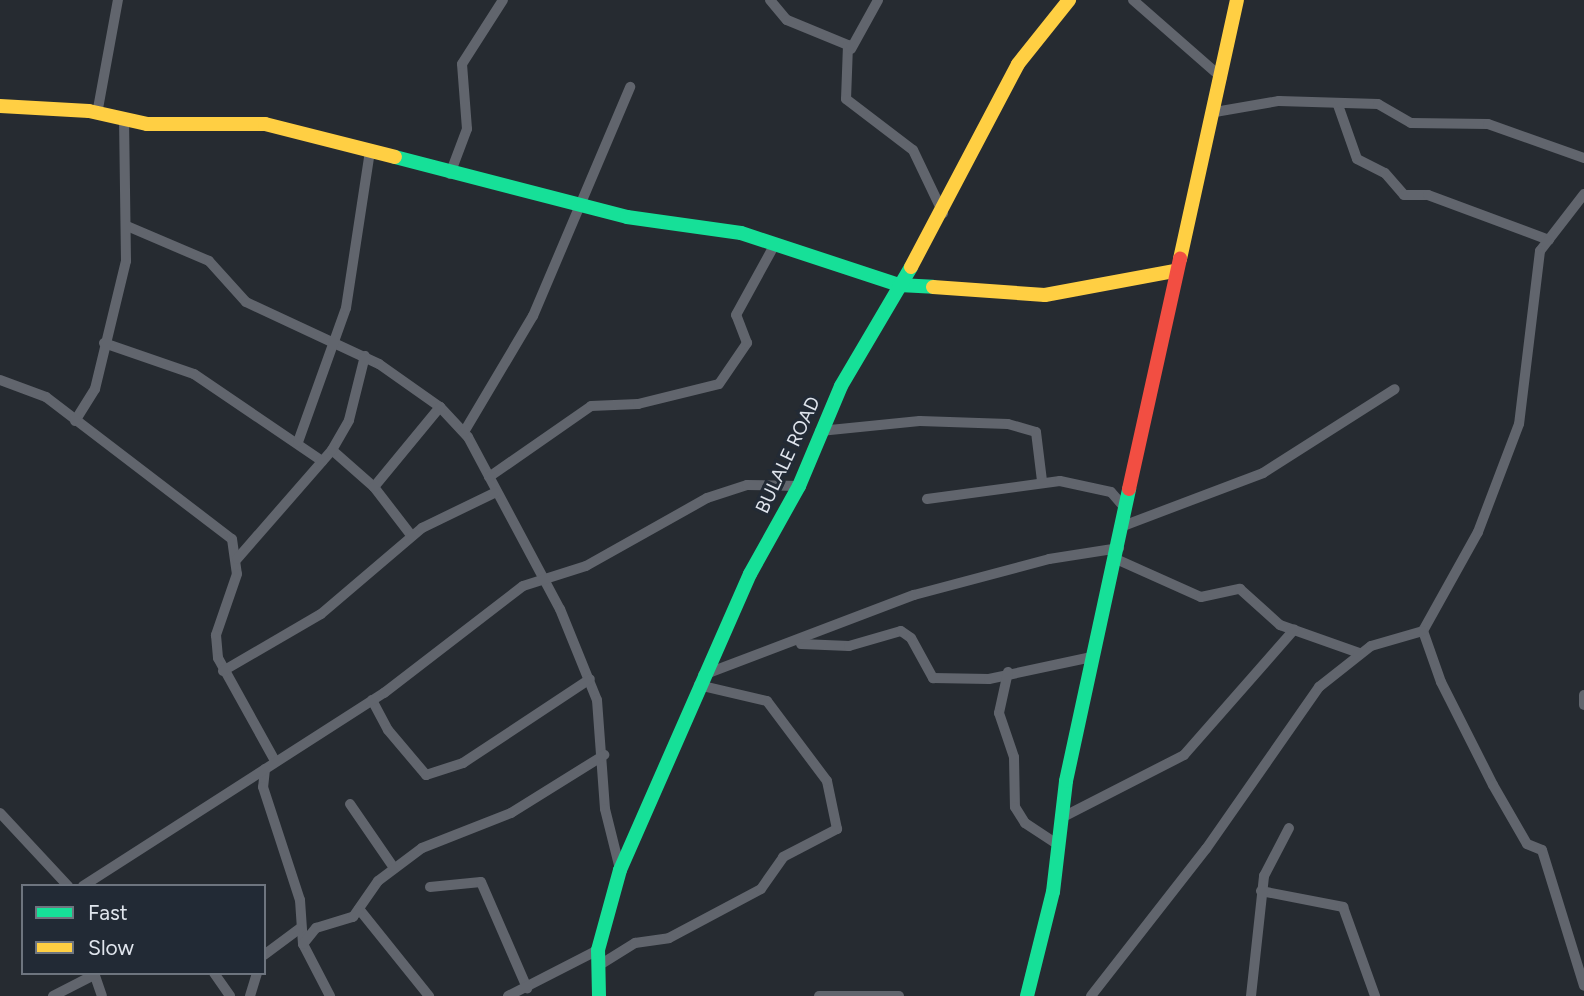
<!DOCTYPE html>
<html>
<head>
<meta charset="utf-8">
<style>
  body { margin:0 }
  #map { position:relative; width:1584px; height:996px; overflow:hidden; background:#262b31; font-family:Figtree,sans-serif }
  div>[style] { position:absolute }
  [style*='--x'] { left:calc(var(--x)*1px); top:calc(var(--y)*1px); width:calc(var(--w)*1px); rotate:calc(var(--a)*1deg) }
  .street>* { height:10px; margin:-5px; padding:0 5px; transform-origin:5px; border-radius:5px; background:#61656d }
  .fast>* { height:14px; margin:-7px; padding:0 7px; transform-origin:7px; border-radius:7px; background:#16e098 }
  .slow>* { height:14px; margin:-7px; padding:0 7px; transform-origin:7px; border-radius:7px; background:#ffcf43 }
  .jam>* { height:14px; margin:-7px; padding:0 7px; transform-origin:7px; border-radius:7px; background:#f24e42 }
  span { translate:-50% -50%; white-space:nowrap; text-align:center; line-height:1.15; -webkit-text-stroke:6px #222a35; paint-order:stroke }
  .street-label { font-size:19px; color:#e0e5ed }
  .legend { position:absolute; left:21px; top:884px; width:245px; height:91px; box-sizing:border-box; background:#222a35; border:2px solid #6e757f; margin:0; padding:9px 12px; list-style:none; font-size:21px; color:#e0e5ed }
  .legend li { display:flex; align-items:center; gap:14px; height:35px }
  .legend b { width:35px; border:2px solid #6e757f }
</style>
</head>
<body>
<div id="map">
  <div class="street">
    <div style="--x:770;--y:0;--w:26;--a:50"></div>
    <div style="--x:787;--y:20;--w:66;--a:22.3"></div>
    <div style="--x:848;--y:45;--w:54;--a:92.1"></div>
    <div style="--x:846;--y:99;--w:84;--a:37.3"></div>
    <div style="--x:913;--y:150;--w:70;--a:64.5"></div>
    <div style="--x:1133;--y:0;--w:118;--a:41.2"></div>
    <div style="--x:851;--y:49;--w:56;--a:-61.1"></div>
    <div style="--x:1338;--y:105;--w:57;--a:70.6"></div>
    <div style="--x:1357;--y:159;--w:31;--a:27"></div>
    <div style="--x:1385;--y:173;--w:29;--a:49"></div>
    <div style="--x:1404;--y:195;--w:24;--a:0"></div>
    <div style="--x:1428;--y:195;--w:129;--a:20.4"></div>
    <div style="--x:1215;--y:112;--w:65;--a:-9.8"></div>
    <div style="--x:1279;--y:101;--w:99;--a:1.7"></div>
    <div style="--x:1378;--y:104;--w:38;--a:30"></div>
    <div style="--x:1411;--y:123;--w:77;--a:0.7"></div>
    <div style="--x:1488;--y:124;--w:102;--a:19.5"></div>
    <div style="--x:97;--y:114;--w:116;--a:-79.6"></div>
    <div style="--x:450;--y:174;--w:48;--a:-69.3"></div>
    <div style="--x:467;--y:129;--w:65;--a:-94.4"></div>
    <div style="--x:462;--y:64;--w:76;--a:-57.4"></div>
    <div style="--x:1584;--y:194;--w:72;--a:127.7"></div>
    <div style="--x:1540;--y:251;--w:174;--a:96.9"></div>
    <div style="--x:1519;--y:424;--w:116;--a:110.8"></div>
    <div style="--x:1478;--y:532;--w:113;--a:119.1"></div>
    <div style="--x:1423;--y:631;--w:54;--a:70.6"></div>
    <div style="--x:1441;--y:682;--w:115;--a:63.2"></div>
    <div style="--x:1493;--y:785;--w:68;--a:60"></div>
    <div style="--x:1527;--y:844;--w:16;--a:22"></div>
    <div style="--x:1542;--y:850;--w:142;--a:72.8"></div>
    <div style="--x:127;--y:226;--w:89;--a:23.1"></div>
    <div style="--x:209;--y:261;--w:55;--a:47.9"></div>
    <div style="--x:246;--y:302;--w:147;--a:25"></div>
    <div style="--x:379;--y:364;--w:75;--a:35.2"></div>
    <div style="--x:440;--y:407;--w:41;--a:47"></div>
    <div style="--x:468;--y:437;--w:195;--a:61.9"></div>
    <div style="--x:560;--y:609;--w:98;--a:67.9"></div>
    <div style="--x:597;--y:700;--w:109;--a:85.8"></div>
    <div style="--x:605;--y:809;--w:62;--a:76"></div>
    <div style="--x:104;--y:343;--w:95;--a:19"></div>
    <div style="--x:194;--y:374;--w:155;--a:34.2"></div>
    <div style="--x:0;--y:380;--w:49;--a:20.3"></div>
    <div style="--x:46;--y:397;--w:234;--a:37.4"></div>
    <div style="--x:232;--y:539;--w:35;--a:82"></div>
    <div style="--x:237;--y:574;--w:65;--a:109"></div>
    <div style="--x:216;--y:635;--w:23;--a:85"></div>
    <div style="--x:218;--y:658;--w:115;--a:61"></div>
    <div style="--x:75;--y:421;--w:38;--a:-58"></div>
    <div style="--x:95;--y:389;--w:132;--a:-76.4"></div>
    <div style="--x:126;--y:261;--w:140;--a:-90.8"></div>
    <div style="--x:820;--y:431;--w:100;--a:-5.7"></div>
    <div style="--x:920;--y:421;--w:88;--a:2"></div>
    <div style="--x:1008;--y:424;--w:29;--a:16"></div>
    <div style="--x:1036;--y:432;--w:49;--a:83"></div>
    <div style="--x:464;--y:432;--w:135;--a:-59.3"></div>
    <div style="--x:533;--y:316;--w:249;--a:-67"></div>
    <div style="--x:298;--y:442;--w:142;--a:-70.3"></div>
    <div style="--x:346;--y:308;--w:159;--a:-81.3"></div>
    <div style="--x:332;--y:450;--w:56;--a:41.4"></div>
    <div style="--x:374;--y:487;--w:61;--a:52.4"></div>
    <div style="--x:489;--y:477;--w:124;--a:-34.8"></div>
    <div style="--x:591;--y:406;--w:47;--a:-2.4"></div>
    <div style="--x:638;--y:404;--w:83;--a:-13.9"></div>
    <div style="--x:719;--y:384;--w:50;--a:-55.7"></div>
    <div style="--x:747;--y:343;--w:30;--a:-111"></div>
    <div style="--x:736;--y:315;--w:81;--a:-61.2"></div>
    <div style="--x:374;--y:487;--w:104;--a:-50.5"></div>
    <div style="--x:927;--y:499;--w:134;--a:-7.7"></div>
    <div style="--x:1060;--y:481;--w:52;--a:12.2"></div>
    <div style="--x:1111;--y:492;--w:23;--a:49"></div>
    <div style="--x:1123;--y:526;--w:150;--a:-20.7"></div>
    <div style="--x:1263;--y:473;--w:156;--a:-32.5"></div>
    <div style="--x:237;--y:559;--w:145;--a:-48.9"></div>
    <div style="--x:332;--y:450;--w:34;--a:-60"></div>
    <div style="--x:349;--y:420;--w:66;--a:-76"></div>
    <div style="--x:1116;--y:559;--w:93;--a:24.1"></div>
    <div style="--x:1201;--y:597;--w:40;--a:-12"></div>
    <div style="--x:1240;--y:589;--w:54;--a:42"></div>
    <div style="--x:1280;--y:625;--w:84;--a:19.5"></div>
    <div style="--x:801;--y:644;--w:48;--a:2.4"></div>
    <div style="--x:849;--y:646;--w:54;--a:-16.1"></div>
    <div style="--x:901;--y:631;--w:12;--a:35"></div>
    <div style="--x:911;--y:638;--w:46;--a:61.2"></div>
    <div style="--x:933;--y:678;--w:56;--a:1"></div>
    <div style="--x:989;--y:679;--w:105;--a:-12.1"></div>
    <div style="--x:223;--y:671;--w:113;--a:-30.2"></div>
    <div style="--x:321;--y:614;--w:133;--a:-40.4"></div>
    <div style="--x:422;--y:528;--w:82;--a:-25.9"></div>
    <div style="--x:1008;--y:672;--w:42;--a:102.4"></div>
    <div style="--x:999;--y:713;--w:46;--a:71.2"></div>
    <div style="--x:1014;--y:757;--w:50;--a:88.9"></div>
    <div style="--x:1015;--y:807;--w:19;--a:58"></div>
    <div style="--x:1025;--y:823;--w:42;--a:33.3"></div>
    <div style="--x:703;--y:675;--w:226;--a:-20.8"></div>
    <div style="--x:914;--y:595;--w:140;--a:-14.9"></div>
    <div style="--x:1049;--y:559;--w:71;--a:-8.9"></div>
    <div style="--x:1584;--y:695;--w:10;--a:90"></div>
    <div style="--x:372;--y:700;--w:34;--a:62"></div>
    <div style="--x:388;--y:730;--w:59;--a:49.8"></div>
    <div style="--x:426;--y:775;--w:39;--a:-18"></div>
    <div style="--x:463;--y:763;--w:152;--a:-33.5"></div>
    <div style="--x:265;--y:769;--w:18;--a:96"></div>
    <div style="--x:263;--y:787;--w:119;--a:71.9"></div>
    <div style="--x:300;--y:900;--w:44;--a:86.1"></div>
    <div style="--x:303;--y:944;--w:59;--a:62.6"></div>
    <div style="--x:350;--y:804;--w:78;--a:55.5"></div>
    <div style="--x:0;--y:813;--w:100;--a:47"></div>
    <div style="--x:1061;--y:818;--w:138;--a:-27.1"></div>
    <div style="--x:1184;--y:755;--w:167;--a:-48.7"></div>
    <div style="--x:83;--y:886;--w:358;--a:-32.7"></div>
    <div style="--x:384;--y:693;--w:175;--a:-37.6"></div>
    <div style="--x:523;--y:586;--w:66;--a:-17.6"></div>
    <div style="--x:586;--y:566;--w:139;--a:-29.3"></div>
    <div style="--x:707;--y:498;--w:42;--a:-18"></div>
    <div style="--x:747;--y:485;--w:52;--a:1.1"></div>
    <div style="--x:430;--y:887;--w:51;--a:-5.6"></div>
    <div style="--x:481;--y:882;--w:116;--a:66.5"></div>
    <div style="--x:1261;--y:891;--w:84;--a:11"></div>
    <div style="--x:1343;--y:907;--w:95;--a:70.2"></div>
    <div style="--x:359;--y:909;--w:112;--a:51.2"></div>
    <div style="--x:303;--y:944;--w:21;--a:-51"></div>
    <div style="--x:316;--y:928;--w:39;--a:-17"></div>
    <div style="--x:353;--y:917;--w:44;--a:-55.2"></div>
    <div style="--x:378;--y:881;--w:55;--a:-36.9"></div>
    <div style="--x:422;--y:848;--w:96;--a:-21.5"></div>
    <div style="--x:511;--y:813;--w:110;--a:-31.9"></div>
    <div style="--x:264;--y:955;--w:44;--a:-36.6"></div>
    <div style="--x:598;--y:966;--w:44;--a:-31.9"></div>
    <div style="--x:635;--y:943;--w:34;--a:-8"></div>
    <div style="--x:669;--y:938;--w:104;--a:-28"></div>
    <div style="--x:761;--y:889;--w:39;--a:-55"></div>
    <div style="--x:783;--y:857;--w:61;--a:-27.4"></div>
    <div style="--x:837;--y:829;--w:49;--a:-101.8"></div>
    <div style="--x:827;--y:781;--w:100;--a:-126.9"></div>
    <div style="--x:767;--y:701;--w:70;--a:-166.8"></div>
    <div style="--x:94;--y:973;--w:24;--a:71"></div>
    <div style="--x:214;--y:973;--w:28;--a:55"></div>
    <div style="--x:53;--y:996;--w:46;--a:-27.1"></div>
    <div style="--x:250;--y:996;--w:24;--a:-73"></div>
    <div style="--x:508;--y:996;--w:101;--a:-27.1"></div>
    <div style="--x:819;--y:996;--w:80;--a:0"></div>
    <div style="--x:1091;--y:996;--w:187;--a:-52"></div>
    <div style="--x:1206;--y:849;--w:198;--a:-55.1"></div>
    <div style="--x:1319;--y:687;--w:66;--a:-38.3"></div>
    <div style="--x:1371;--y:646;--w:54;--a:-16.1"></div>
    <div style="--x:1251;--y:996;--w:121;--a:-83.8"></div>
    <div style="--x:1264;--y:876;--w:54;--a:-62.5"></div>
  </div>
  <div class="fast">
    <div style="--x:395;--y:157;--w:240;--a:14.5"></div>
    <div style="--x:627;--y:217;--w:115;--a:8"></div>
    <div style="--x:741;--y:233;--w:166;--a:18.2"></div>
    <div style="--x:899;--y:285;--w:34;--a:3"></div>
    <div style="--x:599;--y:996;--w:46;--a:-91.2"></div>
    <div style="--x:598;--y:950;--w:83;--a:-74.6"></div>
    <div style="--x:620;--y:870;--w:323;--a:-66.3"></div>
    <div style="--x:750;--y:574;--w:101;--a:-60.9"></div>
    <div style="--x:799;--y:486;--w:108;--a:-67.2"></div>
    <div style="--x:841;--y:386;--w:138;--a:-59.5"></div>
    <div style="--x:1027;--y:996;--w:107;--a:-76"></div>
    <div style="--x:1053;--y:892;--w:112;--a:-83.3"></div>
    <div style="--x:1066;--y:781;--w:299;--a:-77.8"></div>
  </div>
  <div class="slow">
    <div style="--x:0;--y:106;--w:89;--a:3.2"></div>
    <div style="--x:89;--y:111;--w:59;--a:12.6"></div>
    <div style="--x:147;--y:124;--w:118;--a:0"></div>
    <div style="--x:265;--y:124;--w:134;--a:14.2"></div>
    <div style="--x:1180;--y:259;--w:265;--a:-77.6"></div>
    <div style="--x:911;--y:267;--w:229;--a:-62.2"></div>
    <div style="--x:1018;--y:64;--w:82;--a:-51.4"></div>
    <div style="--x:933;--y:287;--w:112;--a:4.1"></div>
    <div style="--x:1045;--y:295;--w:132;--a:-10.5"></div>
  </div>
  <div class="jam">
    <div style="--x:1129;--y:489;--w:236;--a:-77.5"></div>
  </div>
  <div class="street-label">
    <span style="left:788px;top:455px;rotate:-65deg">BULALE ROAD</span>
  </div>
  <ul class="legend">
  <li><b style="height:9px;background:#16e098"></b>Fast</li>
  <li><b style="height:9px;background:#ffcf43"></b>Slow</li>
  </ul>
</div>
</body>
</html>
